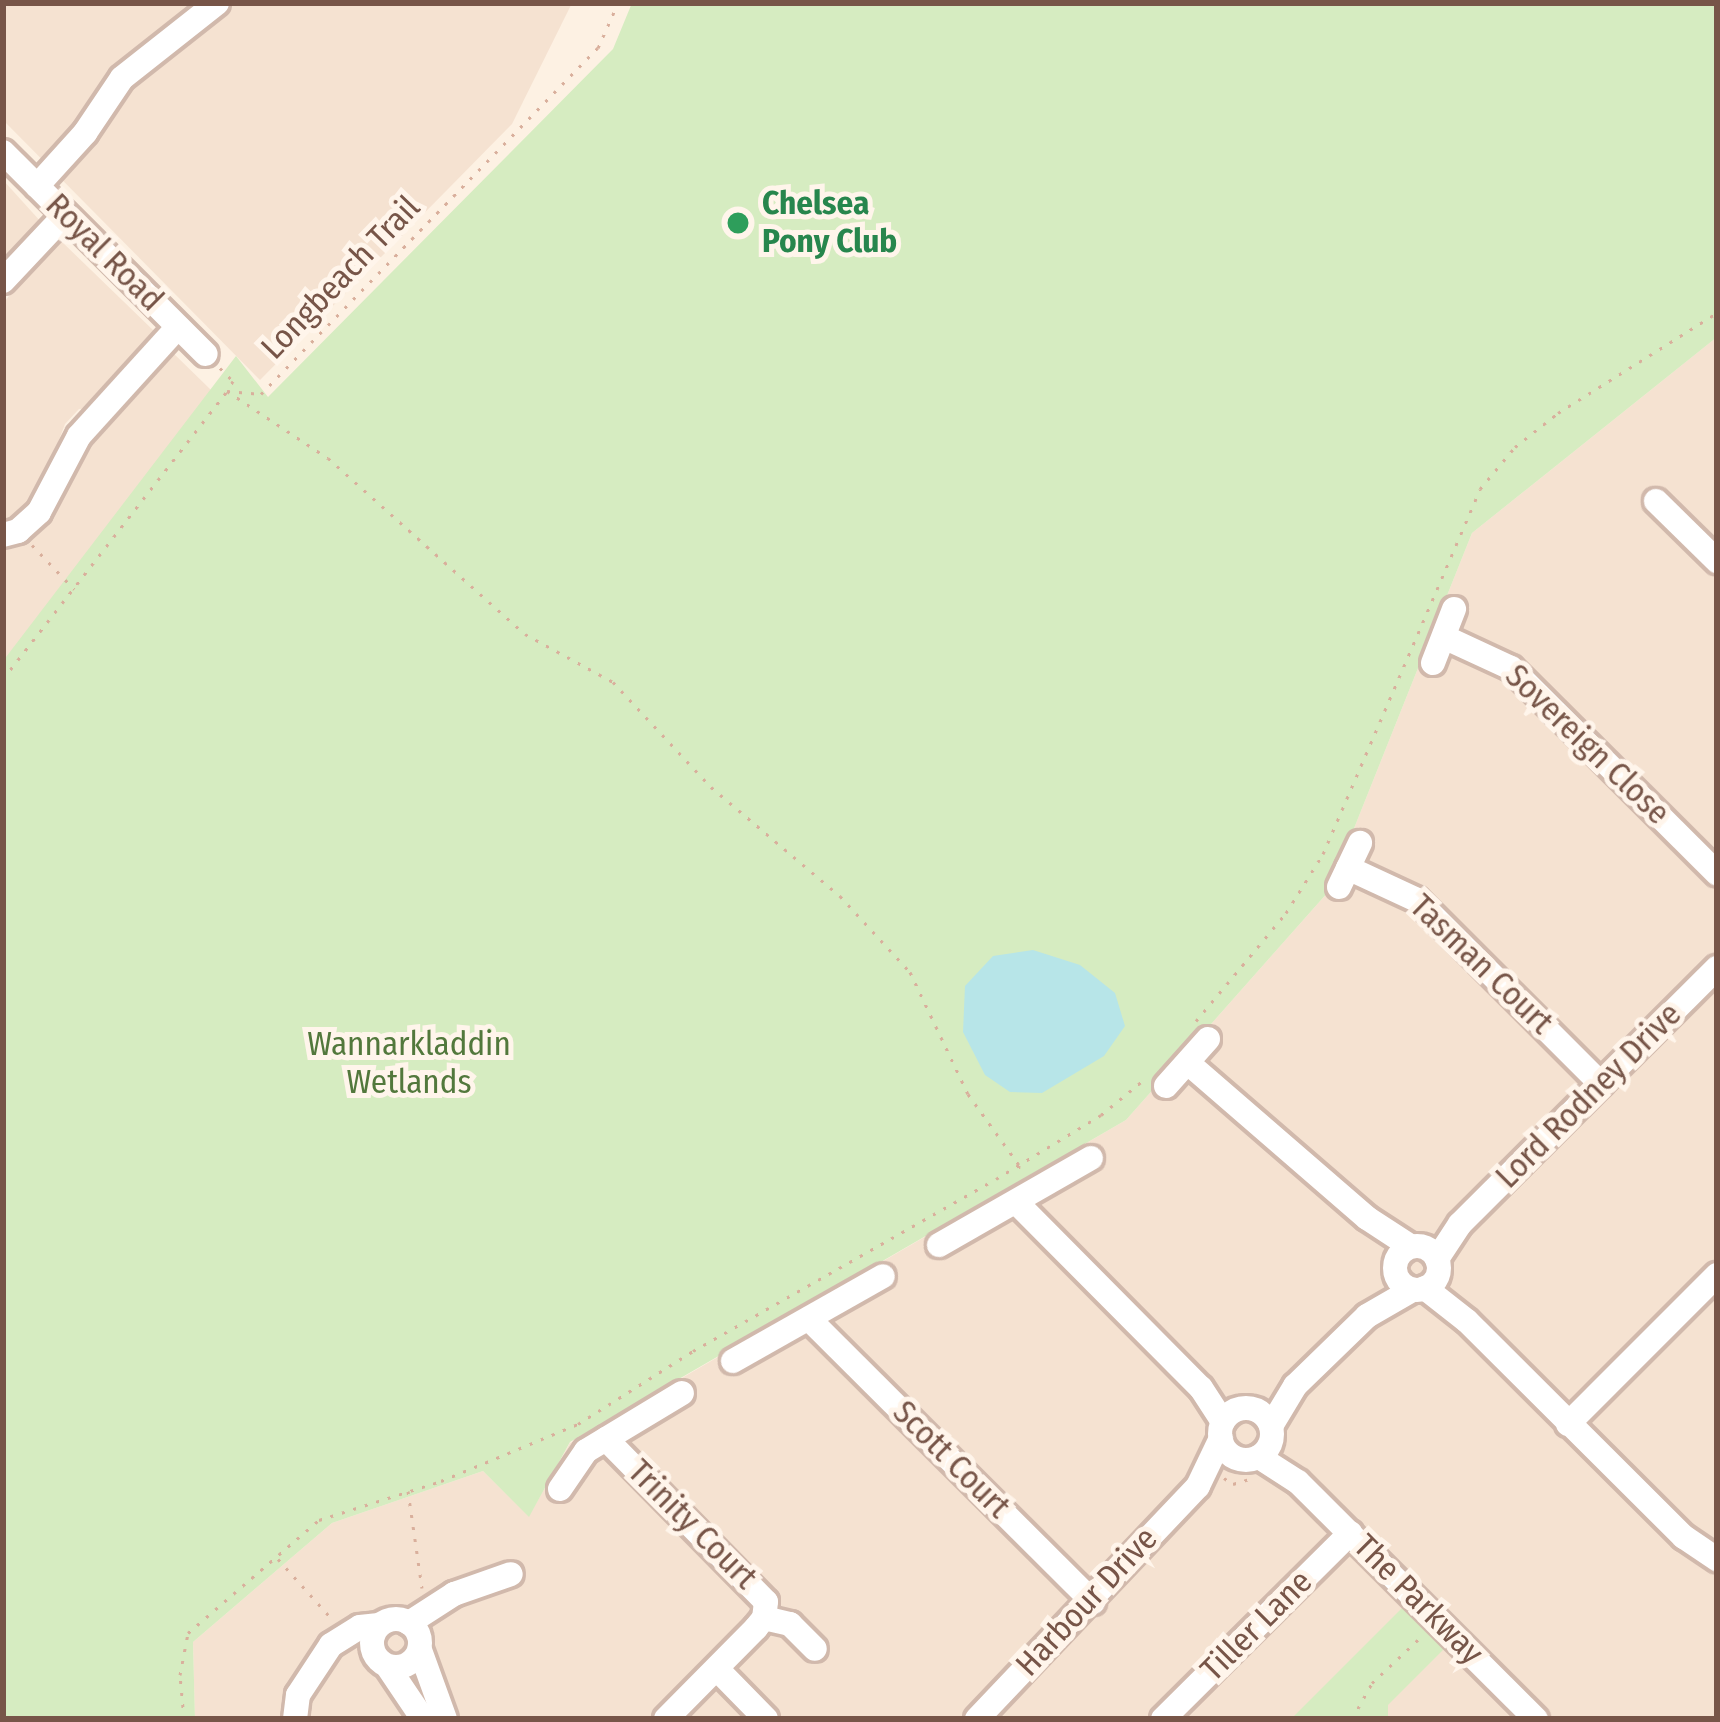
<!DOCTYPE html>
<html>
<head>
<meta charset="utf-8">
<style>
  body { margin:0 }
  #map { position:relative; width:1720px; height:1722px; overflow:hidden; background:#fdf1e3; font-family:"Fira Sans Condensed",sans-serif }
  div>[style] { position:absolute }
  [style*='--x'] { left:calc(var(--x)*1px); top:calc(var(--y)*1px); width:calc(var(--w)*1px); rotate:calc(var(--a)*1deg) }
  .residential>* { inset:0; background:#f5e2d1 }
  .green>* { inset:0; background:#d6ecc1 }
  .water>* { inset:0; background:#b7e5e8 }
  .path>* { height:3px; margin-top:-1.5px; transform-origin:0; background:repeating-linear-gradient(90deg,#d9af9c 0 3px,transparent 0 12px) }
  .roads { filter:drop-shadow(3px 0 #d1b9ac) drop-shadow(-3px 0 #d1b9ac) drop-shadow(0 3px #d1b9ac) drop-shadow(0 -3px #d1b9ac) }
  .minor>* { height:24px; margin:-12px; padding:0 12px; transform-origin:12px; border-radius:12px; background:#fff }
  .minor>.ring { margin:-12px; padding:0; box-sizing:content-box; background:none; border:24px solid #fff; border-radius:50% }
  .dots>* { width:33px; height:33px; translate:-50% -50%; box-sizing:border-box; border:6px solid #fff5eb; border-radius:50% }
  span { translate:-50% -50%; white-space:nowrap; text-align:center; line-height:1.15; -webkit-text-stroke:10px #fff5eb; paint-order:stroke }
  .leisure-label { font-size:33px; color:#27864d; font-weight:700 }
  .left { translate:0 -50%; text-align:left }
  .street-label { font-size:33px; color:#775548 }
  .park-label { font-size:33px; color:#52783c }
  .frame { position:absolute; inset:0; border:6px solid #775548; pointer-events:none }
</style>
</head>
<body>
<div id="map">
  <div class="residential">
    <div style="clip-path:polygon(3px 3px,572px 3px,512px 124px,260px 380px,3px 120px)"></div>
    <div style="clip-path:polygon(3px 180px,42px 223px,3px 269px)"></div>
    <div style="clip-path:polygon(59px 239px,154px 331px,108px 394px,90px 408px,79px 409px,65px 424px,38px 496px,12px 522px,3px 523px,3px 303px)"></div>
    <div style="clip-path:polygon(1717px 337px,1717px 1719px,195px 1719px,193px 1642px,332px 1523px,483px 1471px,529px 1516px,570px 1443px,1126px 1120px,1329px 891px,1472px 533px)"></div>
    <div style="clip-path:polygon(169px 349px,211px 390px,5px 664px,3px 544px)"></div>
  </div>
  <div class="green">
    <div style="clip-path:polygon(632px 3px,1717px 3px,1717px 337px,1472px 533px,1329px 891px,1126px 1120px,570px 1442px,529px 1517px,483px 1471px,332px 1523px,193px 1642px,195px 1719px,3px 1719px,3px 661px,236px 356px,268px 397px,613px 49px)"></div>
    <div style="clip-path:polygon(1405px 1605px,1449px 1644px,1388px 1705px,1388px 1719px,1291px 1719px)"></div>
  </div>
  <div class="water">
    <div style="clip-path:polygon(1033px 950px,1080px 965px,1115px 993px,1125px 1026px,1104px 1056px,1042px 1093px,1010px 1092px,985px 1075px,963px 1032px,965px 986px,993px 956px)"></div>
  </div>
  <div class="path">
    <div style="--x:220;--y:368;--w:18;--a:45"></div>
    <div style="--x:233;--y:381;--w:12;--a:121"></div>
    <div style="--x:227;--y:391;--w:121;--a:33.6"></div>
    <div style="--x:328;--y:458;--w:264;--a:41.8"></div>
    <div style="--x:525;--y:634;--w:100;--a:28.6"></div>
    <div style="--x:613;--y:682;--w:144;--a:47"></div>
    <div style="--x:711;--y:787;--w:169;--a:40.2"></div>
    <div style="--x:840;--y:896;--w:103;--a:47.4"></div>
    <div style="--x:910;--y:972;--w:135;--a:64.6"></div>
    <div style="--x:968;--y:1094;--w:87;--a:54.3"></div>
    <div style="--x:1019;--y:1165;--w:11;--a:95"></div>
    <div style="--x:32;--y:545;--w:61;--a:46.3"></div>
    <div style="--x:3;--y:679;--w:365;--a:-52.1"></div>
    <div style="--x:227;--y:391;--w:34;--a:5"></div>
    <div style="--x:261;--y:394;--w:483;--a:-45.8"></div>
    <div style="--x:598;--y:48;--w:49;--a:-66"></div>
    <div style="--x:1196;--y:1021;--w:141;--a:-50.2"></div>
    <div style="--x:1286;--y:913;--w:70;--a:-57.9"></div>
    <div style="--x:1323;--y:854;--w:397;--a:-66.7"></div>
    <div style="--x:1480;--y:489;--w:55;--a:-50.2"></div>
    <div style="--x:1515;--y:447;--w:55;--a:-38.3"></div>
    <div style="--x:1558;--y:413;--w:188;--a:-32.2"></div>
    <div style="--x:1224;--y:1478;--w:11;--a:34"></div>
    <div style="--x:1233;--y:1484;--w:21;--a:-17"></div>
    <div style="--x:408;--y:1491;--w:98;--a:81.8"></div>
    <div style="--x:278;--y:1559;--w:81;--a:48"></div>
    <div style="--x:184;--y:1719;--w:44;--a:-95.2"></div>
    <div style="--x:180;--y:1675;--w:43;--a:-79.2"></div>
    <div style="--x:188;--y:1633;--w:173;--a:-40.8"></div>
    <div style="--x:319;--y:1520;--w:128;--a:-17.7"></div>
    <div style="--x:441;--y:1481;--w:148;--a:-22.6"></div>
    <div style="--x:578;--y:1424;--w:136;--a:-32.4"></div>
    <div style="--x:693;--y:1351;--w:348;--a:-29.6"></div>
    <div style="--x:996;--y:1179;--w:123;--a:-31.4"></div>
    <div style="--x:1101;--y:1115;--w:58;--a:-39.4"></div>
    <div style="--x:1352;--y:1719;--w:41;--a:-60.9"></div>
    <div style="--x:1372;--y:1683;--w:71;--a:-43.3"></div>
  </div>
  <div class="roads">
    <div class="minor">
      <div style="--x:3;--y:152;--w:286;--a:44.9"></div>
      <div style="--x:37;--y:186;--w:72;--a:-47.8"></div>
      <div style="--x:85;--y:133;--w:66;--a:-56.1"></div>
      <div style="--x:122;--y:78;--w:121;--a:-38.3"></div>
      <div style="--x:3;--y:281;--w:91;--a:-46.8"></div>
      <div style="--x:1656;--y:501;--w:86;--a:44.5"></div>
      <div style="--x:3;--y:535;--w:16;--a:-15"></div>
      <div style="--x:18;--y:531;--w:28;--a:-42"></div>
      <div style="--x:39;--y:512;--w:86;--a:-62.2"></div>
      <div style="--x:79;--y:436;--w:147;--a:-47.8"></div>
      <div style="--x:1444;--y:637;--w:74;--a:24.8"></div>
      <div style="--x:1511;--y:668;--w:291;--a:44.9"></div>
      <div style="--x:1433;--y:663;--w:58;--a:-68.7"></div>
      <div style="--x:1348;--y:868;--w:76;--a:24.9"></div>
      <div style="--x:1417;--y:900;--w:260;--a:45"></div>
      <div style="--x:1339;--y:887;--w:49;--a:-64.5"></div>
      <div style="--x:1188;--y:1063;--w:237;--a:40.9"></div>
      <div style="--x:1367;--y:1218;--w:51;--a:33.1"></div>
      <div style="--x:1166;--y:1086;--w:63;--a:-48.2"></div>
      <div style="--x:1016;--y:1202;--w:262;--a:45.2"></div>
      <div style="--x:1201;--y:1388;--w:40;--a:57.1"></div>
      <div style="--x:939;--y:1245;--w:175;--a:-29.8"></div>
      <div class="ring" style="left:1395px;top:1246px;width:20px;height:20px"></div>
      <div style="--x:1437;--y:1259;--w:42;--a:-56.7"></div>
      <div style="--x:1460;--y:1224;--w:363;--a:-44.9"></div>
      <div style="--x:1425;--y:1288;--w:53;--a:38.2"></div>
      <div style="--x:1467;--y:1321;--w:306;--a:44.9"></div>
      <div style="--x:1684;--y:1537;--w:40;--a:34"></div>
      <div style="--x:809;--y:1319;--w:401;--a:44.9"></div>
      <div style="--x:733;--y:1361;--w:172;--a:-29.5"></div>
      <div class="ring" style="left:1220px;top:1408px;width:28px;height:28px"></div>
      <div style="--x:1568;--y:1424;--w:211;--a:-45"></div>
      <div style="--x:1271;--y:1426;--w:47;--a:-59"></div>
      <div style="--x:1295;--y:1386;--w:100;--a:-44.2"></div>
      <div style="--x:1367;--y:1316;--w:52;--a:-30"></div>
      <div style="--x:606;--y:1439;--w:228;--a:45.5"></div>
      <div style="--x:766;--y:1602;--w:16;--a:97"></div>
      <div style="--x:764;--y:1618;--w:13;--a:129"></div>
      <div style="--x:756;--y:1628;--w:128;--a:134.7"></div>
      <div style="--x:1259;--y:1457;--w:46;--a:32.7"></div>
      <div style="--x:1298;--y:1482;--w:336;--a:44.9"></div>
      <div style="--x:560;--y:1489;--w:46;--a:-55.6"></div>
      <div style="--x:586;--y:1451;--w:112;--a:-31.1"></div>
      <div style="--x:764;--y:1618;--w:27;--a:13"></div>
      <div style="--x:790;--y:1624;--w:35;--a:45"></div>
      <div class="ring" style="left:372px;top:1619px;width:24px;height:24px"></div>
      <div style="--x:409;--y:1623;--w:54;--a:-32.8"></div>
      <div style="--x:454;--y:1594;--w:60;--a:-19.3"></div>
      <div style="--x:420;--y:1650;--w:73;--a:70.1"></div>
      <div style="--x:388;--y:1667;--w:63;--a:56.1"></div>
      <div style="--x:717;--y:1669;--w:70;--a:45.6"></div>
      <div style="--x:295;--y:1719;--w:24;--a:-83"></div>
      <div style="--x:298;--y:1695;--w:60;--a:-56.6"></div>
      <div style="--x:331;--y:1645;--w:34;--a:-32"></div>
      <div style="--x:360;--y:1627;--w:19;--a:-6"></div>
      <div style="--x:977;--y:1719;--w:321;--a:-46.5"></div>
      <div style="--x:1198;--y:1486;--w:53;--a:-64.4"></div>
      <div style="--x:1163;--y:1719;--w:264;--a:-44.8"></div>
    </div>
  </div>
  <div class="dots">
    <div style="left:738px;top:223px;background:#2e9e5b"></div>
  </div>
  <div class="leisure-label">
    <span class="left" style="left:762px;top:223px">Chelsea<br>Pony Club</span>
  </div>
  <div class="street-label">
    <span style="left:104px;top:253px;rotate:45deg">Royal Road</span>
    <span style="left:341px;top:278px;rotate:-46deg">Longbeach Trail</span>
    <span style="left:1587px;top:745px;rotate:44deg">Sovereign Close</span>
    <span style="left:1481px;top:965px;rotate:44deg">Tasman Court</span>
    <span style="left:1589px;top:1096px;rotate:-45deg">Lord Rodney Drive</span>
    <span style="left:951px;top:1460px;rotate:45deg">Scott Court</span>
    <span style="left:692px;top:1525px;rotate:45deg">Trinity Court</span>
    <span style="left:1418px;top:1600px;rotate:45deg">The Parkway</span>
    <span style="left:1087px;top:1602px;rotate:-47deg">Harbour Drive</span>
    <span style="left:1257px;top:1626px;rotate:-45deg">Tiller Lane</span>
  </div>
  <div class="park-label">
    <span style="left:409px;top:1064px">Wannarkladdin<br>Wetlands</span>
  </div>
  <div class="frame"></div>
</div>
</body>
</html>
